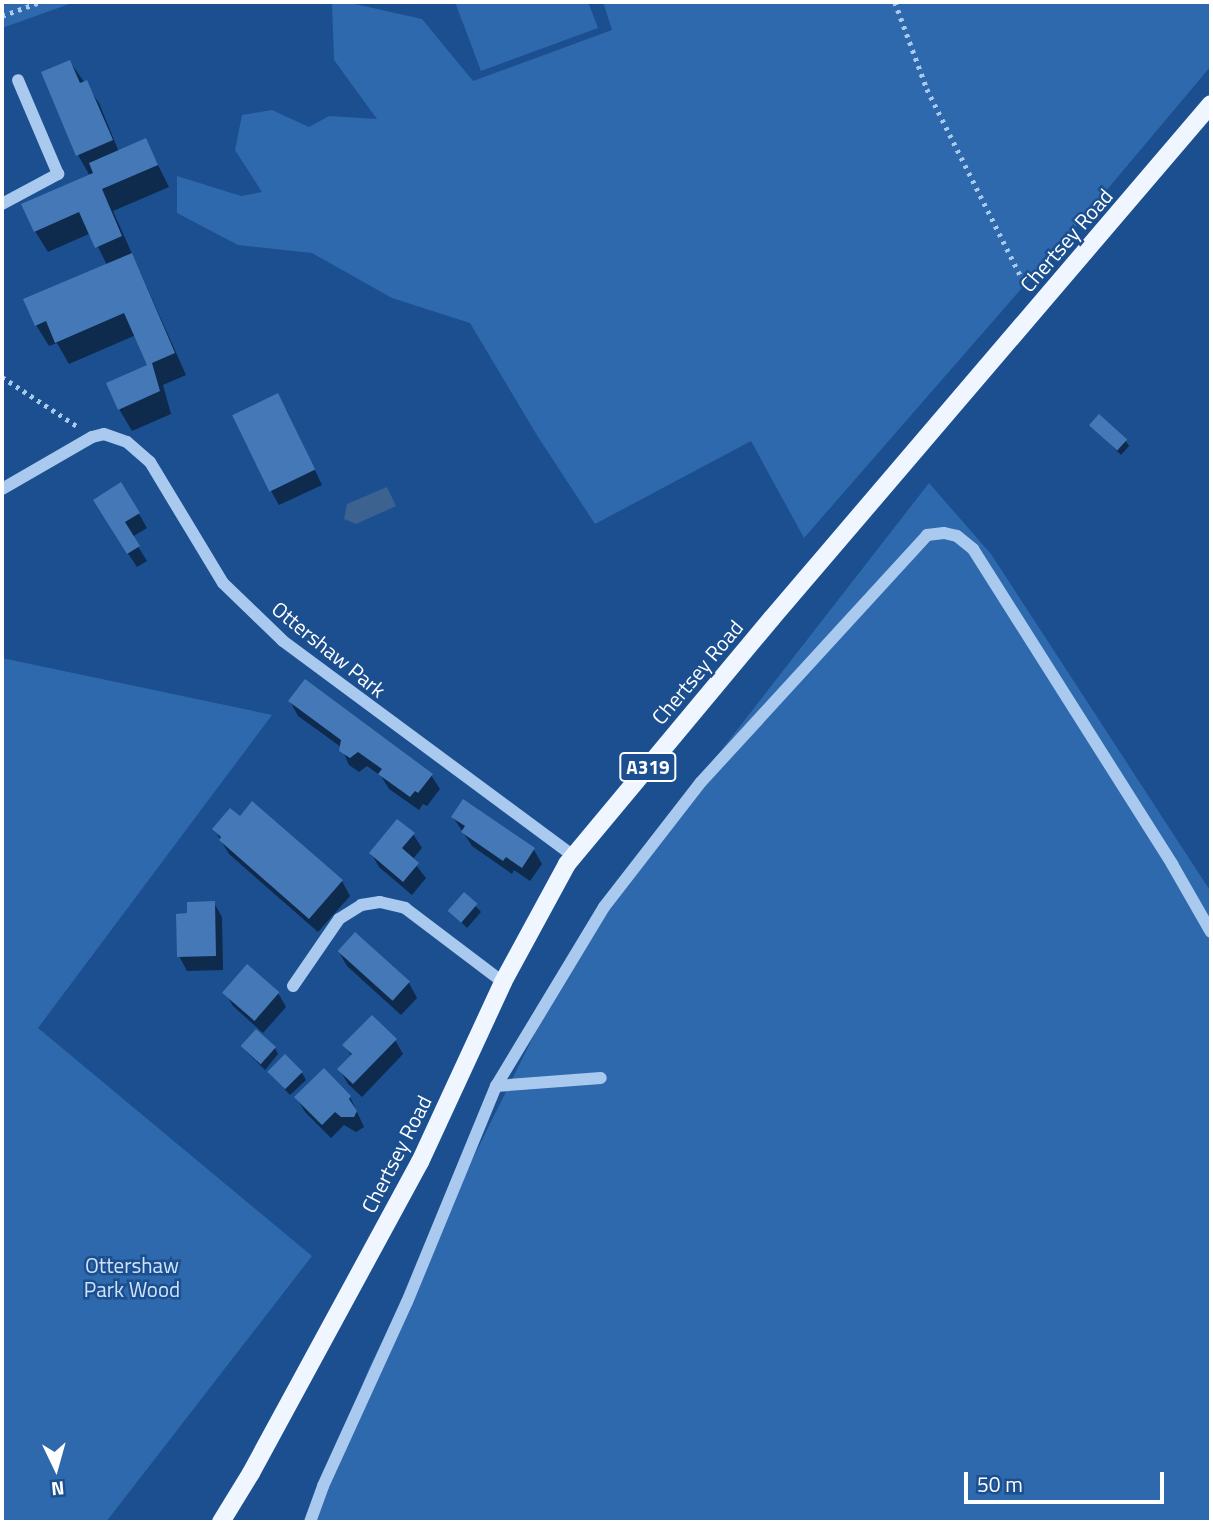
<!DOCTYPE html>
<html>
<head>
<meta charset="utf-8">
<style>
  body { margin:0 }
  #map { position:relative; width:1213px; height:1524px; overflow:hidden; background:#1b4f8f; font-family:"Titillium Web",sans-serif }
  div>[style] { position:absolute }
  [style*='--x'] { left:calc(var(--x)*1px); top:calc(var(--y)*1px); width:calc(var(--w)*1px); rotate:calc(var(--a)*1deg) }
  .green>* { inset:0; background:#2e69ad }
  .water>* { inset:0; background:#3c6290 }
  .shadow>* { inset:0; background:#0007 }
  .building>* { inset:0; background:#4478b7; transform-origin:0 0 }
  .path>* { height:4.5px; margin-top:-2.25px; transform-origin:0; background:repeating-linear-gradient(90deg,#a9c9ee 0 3.5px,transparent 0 8.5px) }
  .minor>* { height:12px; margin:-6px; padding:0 6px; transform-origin:6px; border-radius:6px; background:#a9c9ee }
  .major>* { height:18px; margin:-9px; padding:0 9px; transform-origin:9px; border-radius:9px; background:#f0f6ff }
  span { translate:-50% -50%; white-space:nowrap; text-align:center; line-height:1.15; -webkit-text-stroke:5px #1b4f8f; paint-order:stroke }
  .shield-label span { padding:2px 5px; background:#1b4f8f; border:2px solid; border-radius:5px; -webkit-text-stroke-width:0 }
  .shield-label { font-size:19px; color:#fff; font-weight:700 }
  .street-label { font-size:21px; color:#fff }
  .park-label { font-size:21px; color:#cfe3fa }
  .frame { position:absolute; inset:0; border:4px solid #fff; pointer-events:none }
  .north { position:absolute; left:21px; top:1433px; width:70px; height:70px; -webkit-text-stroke:5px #1b4f8f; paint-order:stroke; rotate:175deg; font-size:19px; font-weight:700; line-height:28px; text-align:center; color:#fff }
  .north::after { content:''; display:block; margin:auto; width:24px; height:32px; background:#fff; clip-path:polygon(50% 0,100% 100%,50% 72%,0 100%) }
  .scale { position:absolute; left:964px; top:1472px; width:200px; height:32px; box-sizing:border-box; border:4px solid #fff; border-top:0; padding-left:9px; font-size:21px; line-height:24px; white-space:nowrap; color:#fff; -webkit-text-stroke:5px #1b4f8f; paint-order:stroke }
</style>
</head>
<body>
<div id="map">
  <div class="green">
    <div style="clip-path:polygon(2px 2px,75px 2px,2px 28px)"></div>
    <div style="clip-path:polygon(332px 2px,346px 2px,422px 19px,473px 81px,612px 30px,603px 2px,1211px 2px,1211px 66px,1095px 204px,804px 538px,751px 441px,595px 524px,538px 437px,470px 323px,392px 298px,312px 253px,238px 245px,177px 213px,177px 176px,241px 196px,262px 192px,235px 150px,242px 115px,272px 110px,309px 127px,329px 116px,377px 119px,334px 60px)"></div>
    <div style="clip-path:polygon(455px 2px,588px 2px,598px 28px,481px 71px)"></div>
    <div style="clip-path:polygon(929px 483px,991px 554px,1211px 892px,1211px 1522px,308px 1522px,369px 1368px,594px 914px)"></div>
    <div style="clip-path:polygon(2px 658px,272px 715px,38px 1028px,312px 1256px,106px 1522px,2px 1522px)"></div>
  </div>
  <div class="water">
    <div style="clip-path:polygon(387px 487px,396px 506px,356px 524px,344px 519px,347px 504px)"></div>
  </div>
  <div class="shadow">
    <div style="clip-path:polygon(70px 62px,99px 103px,119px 152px,146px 141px,169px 187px,113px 211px,186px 375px,163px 385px,171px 414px,132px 431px,119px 409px,149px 366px,136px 335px,69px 364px,57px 343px,49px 346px,36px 325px,107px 265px,91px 233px,48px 252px,35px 231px,90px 176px,78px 155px)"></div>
    <div style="clip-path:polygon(286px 409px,322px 485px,279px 505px,271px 491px)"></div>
    <div style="clip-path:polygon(1092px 426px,1125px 440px,1129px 446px,1121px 455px)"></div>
    <div style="clip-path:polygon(139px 514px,147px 528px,132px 537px,147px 561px,137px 567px,103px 515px)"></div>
    <div style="clip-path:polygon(290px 701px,431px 775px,440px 789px,427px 806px,423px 804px,419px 810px,389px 789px,381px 776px,367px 766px,359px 772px,349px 765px,341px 747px,298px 716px)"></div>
    <div style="clip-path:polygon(464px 801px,534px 850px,542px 864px,530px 881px,514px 870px,512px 874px,472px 846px,453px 817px)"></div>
    <div style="clip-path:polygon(214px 829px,342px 881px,350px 896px,318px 932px,229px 854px)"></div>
    <div style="clip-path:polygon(413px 834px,422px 848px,412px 860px,426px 878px,412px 895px,379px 867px,371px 853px)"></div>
    <div style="clip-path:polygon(464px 894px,481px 912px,467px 928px,450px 911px)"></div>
    <div style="clip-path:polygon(214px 903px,222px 917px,223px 970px,187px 971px,179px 956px)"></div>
    <div style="clip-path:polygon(339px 952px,409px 983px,417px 998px,401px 1015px,347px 966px)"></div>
    <div style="clip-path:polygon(225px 992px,278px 993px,286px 1007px,263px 1033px,233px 1006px)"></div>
    <div style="clip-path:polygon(395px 1040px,403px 1054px,362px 1097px,348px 1084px,340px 1070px,352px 1057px,345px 1045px)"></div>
    <div style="clip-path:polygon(242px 1047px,275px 1048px,278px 1054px,265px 1070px)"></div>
    <div style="clip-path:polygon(269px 1073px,302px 1073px,306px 1080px,290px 1095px)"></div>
    <div style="clip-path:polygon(296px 1097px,350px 1097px,364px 1127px,356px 1132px,344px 1125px,331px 1138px,305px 1112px)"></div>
  </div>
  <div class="building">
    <div style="clip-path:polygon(70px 60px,80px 83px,87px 80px,113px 140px,76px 156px,41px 72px)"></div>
    <div style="clip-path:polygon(146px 138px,158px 165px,102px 189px,122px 236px,95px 248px,79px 212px,34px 232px,21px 204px,93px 173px,89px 163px)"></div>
    <div style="clip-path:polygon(132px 253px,175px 353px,152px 363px,160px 391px,118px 410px,106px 383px,147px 365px,124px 313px,55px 343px,46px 321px,35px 326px,23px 299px)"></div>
    <div style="left:278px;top:393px;width:85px;height:51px;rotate:64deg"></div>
    <div style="left:1099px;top:414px;width:38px;height:15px;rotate:42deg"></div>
    <div style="clip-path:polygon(121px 482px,140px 513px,125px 522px,140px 546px,127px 554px,93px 500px)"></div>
    <div style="clip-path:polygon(305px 679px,433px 774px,418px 793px,415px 791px,410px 797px,378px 774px,382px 769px,358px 752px,350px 758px,339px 751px,341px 740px,288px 701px)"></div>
    <div style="clip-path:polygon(463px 799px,535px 848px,522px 868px,506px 857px,503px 861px,461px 832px,465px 826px,451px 817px)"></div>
    <div style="clip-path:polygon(252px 801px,343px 880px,309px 919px,219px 840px,221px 837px,212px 829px,230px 808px,240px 816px)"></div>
    <div style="clip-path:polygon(397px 819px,415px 833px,402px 848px,419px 863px,403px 882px,369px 853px)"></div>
    <div style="left:464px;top:892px;width:18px;height:25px;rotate:41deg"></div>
    <div style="clip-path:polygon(215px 901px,216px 956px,177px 957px,176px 914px,187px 913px,187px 902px)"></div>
    <div style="left:355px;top:932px;width:74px;height:26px;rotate:42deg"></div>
    <div style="left:247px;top:964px;width:43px;height:38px;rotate:41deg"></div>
    <div style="clip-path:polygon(372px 1015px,397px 1039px,353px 1084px,337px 1069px,352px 1054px,342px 1045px)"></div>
    <div style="left:256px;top:1029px;width:27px;height:23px;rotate:42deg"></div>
    <div style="left:285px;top:1054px;width:25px;height:25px;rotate:45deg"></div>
    <div style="clip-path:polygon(324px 1068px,351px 1096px,349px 1099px,357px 1111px,354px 1117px,341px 1117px,335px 1112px,322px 1125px,294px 1097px)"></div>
  </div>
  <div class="path">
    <div style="--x:895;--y:2;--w:93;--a:69.8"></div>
    <div style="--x:927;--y:89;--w:221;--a:63.4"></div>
    <div style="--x:2;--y:16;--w:40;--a:-20.2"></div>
    <div style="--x:2;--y:377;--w:90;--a:33.2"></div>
  </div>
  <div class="minor">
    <div style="--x:2;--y:204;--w:64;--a:-28.2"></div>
    <div style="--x:58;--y:174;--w:102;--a:-113.1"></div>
    <div style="--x:2;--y:489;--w:104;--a:-30"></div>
    <div style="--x:92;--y:437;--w:12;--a:-14"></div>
    <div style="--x:104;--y:434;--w:24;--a:19"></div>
    <div style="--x:127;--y:442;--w:30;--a:41"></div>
    <div style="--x:150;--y:462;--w:141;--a:58.9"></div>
    <div style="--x:223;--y:583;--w:83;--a:44"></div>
    <div style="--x:283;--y:641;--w:362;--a:36.5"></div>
    <div style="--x:293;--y:986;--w:81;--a:-55.5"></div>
    <div style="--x:339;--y:919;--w:26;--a:-32"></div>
    <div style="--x:361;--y:905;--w:19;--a:-9"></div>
    <div style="--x:380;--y:902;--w:26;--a:13"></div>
    <div style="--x:405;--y:908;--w:123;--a:37.1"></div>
    <div style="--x:496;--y:1086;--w:105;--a:-4.4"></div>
    <div style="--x:310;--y:1522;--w:38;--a:-70"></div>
    <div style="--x:323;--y:1486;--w:202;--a:-65.5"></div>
    <div style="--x:407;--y:1302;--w:234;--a:-67.6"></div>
    <div style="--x:496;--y:1086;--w:209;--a:-58.9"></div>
    <div style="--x:604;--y:907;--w:158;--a:-52.2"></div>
    <div style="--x:701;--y:782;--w:335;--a:-47.5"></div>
    <div style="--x:927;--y:535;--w:17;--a:-7"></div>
    <div style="--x:944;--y:533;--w:13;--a:13"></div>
    <div style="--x:957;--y:536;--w:21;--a:39"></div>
    <div style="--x:973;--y:549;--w:373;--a:57.7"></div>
    <div style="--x:1172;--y:864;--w:78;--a:60.2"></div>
  </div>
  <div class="major">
    <div style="--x:221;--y:1522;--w:57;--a:-58.5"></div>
    <div style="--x:251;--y:1473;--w:354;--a:-61.5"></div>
    <div style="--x:420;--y:1162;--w:198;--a:-65.2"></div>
    <div style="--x:503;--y:982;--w:134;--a:-61.5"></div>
    <div style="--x:567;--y:864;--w:320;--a:-50.2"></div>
    <div style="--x:772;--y:618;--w:676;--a:-49.5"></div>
  </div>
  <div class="shield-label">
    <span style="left:648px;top:767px">A319</span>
  </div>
  <div class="street-label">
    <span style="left:1066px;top:240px;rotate:-49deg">Chertsey Road</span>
    <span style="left:329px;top:649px;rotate:39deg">Ottershaw Park</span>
    <span style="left:697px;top:672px;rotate:-50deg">Chertsey Road</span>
    <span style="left:396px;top:1154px;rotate:-63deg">Chertsey Road</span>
  </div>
  <div class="park-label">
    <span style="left:132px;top:1277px">Ottershaw<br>Park Wood</span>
  </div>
  <div class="frame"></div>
  <div class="north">N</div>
  <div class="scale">50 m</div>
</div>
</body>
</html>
